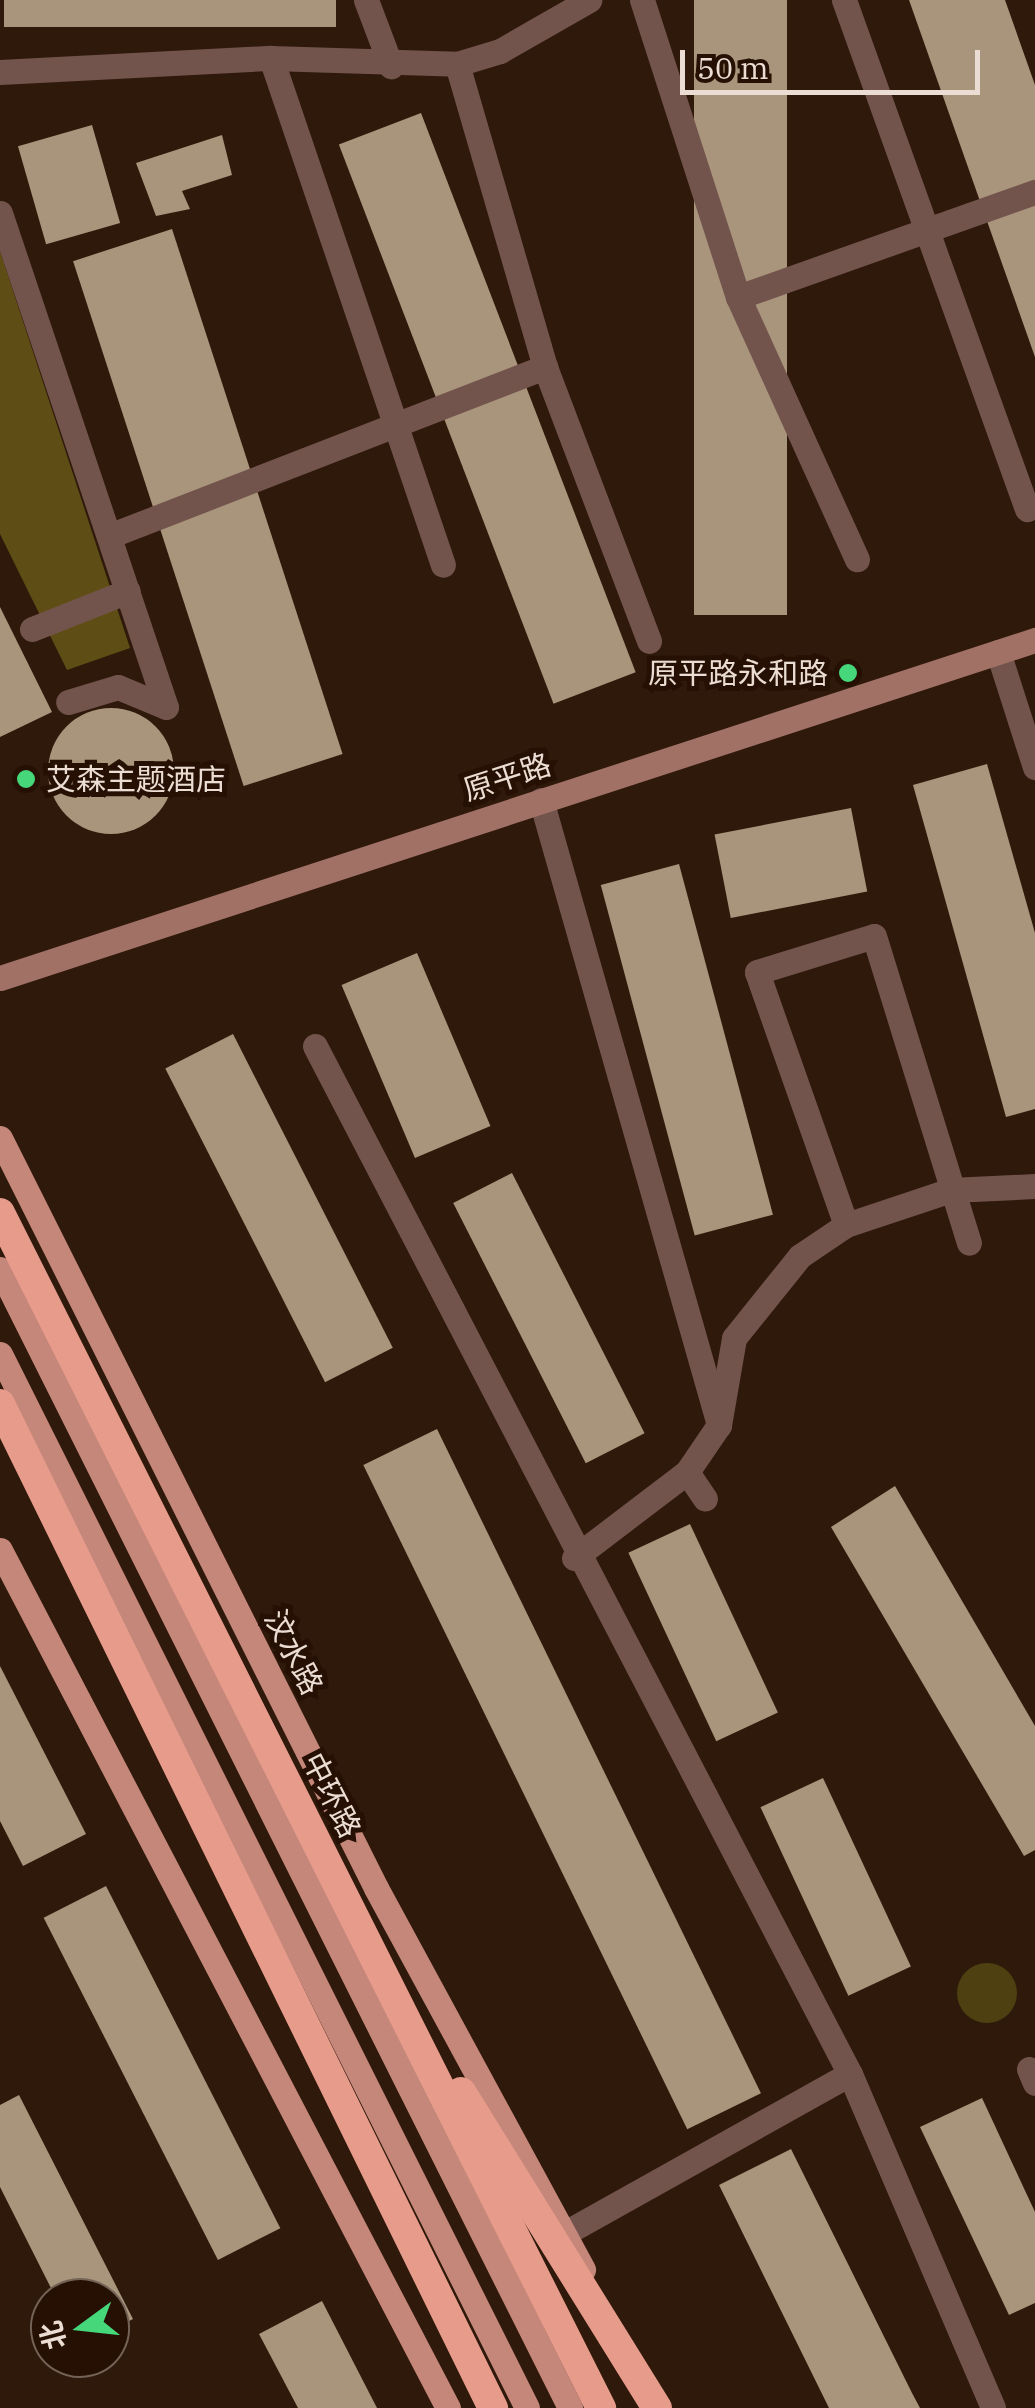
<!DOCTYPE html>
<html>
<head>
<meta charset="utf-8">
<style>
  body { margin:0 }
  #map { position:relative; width:1035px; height:2408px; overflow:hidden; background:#2f190b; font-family:"IBM Plex Serif","Noto Sans SC",serif }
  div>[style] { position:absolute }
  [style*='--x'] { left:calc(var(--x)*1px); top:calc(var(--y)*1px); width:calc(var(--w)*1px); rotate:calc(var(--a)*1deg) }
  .green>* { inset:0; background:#4e4011 }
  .round { border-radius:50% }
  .forest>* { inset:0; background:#5e4e16 }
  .building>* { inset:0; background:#a9947c; transform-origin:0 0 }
  .street>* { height:25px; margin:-12.5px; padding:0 12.5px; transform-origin:12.5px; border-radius:12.5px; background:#72544d }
  .secondary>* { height:25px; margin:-12.5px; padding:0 12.5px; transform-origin:12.5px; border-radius:12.5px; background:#a17166 }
  .primary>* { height:25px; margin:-12.5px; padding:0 12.5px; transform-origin:12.5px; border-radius:12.5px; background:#c5877a }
  .highway>* { height:30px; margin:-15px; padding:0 15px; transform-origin:15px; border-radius:15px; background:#e79b8b }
  .highway-bridge>* { height:30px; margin:-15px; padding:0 15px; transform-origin:15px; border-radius:15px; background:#e79b8b }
  .dots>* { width:28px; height:28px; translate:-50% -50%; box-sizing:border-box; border:5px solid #251003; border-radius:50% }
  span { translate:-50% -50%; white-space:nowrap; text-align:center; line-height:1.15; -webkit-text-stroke:10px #251003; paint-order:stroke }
  .poi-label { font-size:30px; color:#ecddd4 }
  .right { translate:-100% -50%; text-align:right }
  .left { translate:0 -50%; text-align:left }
  .street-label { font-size:30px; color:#ecddd4 }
  .north { position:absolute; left:30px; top:2278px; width:100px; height:100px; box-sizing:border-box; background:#251003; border:2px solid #756257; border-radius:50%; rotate:255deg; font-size:28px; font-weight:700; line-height:40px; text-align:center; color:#ecddd4 }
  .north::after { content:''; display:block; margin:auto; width:35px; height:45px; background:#45d77a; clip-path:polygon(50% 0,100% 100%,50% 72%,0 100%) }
  .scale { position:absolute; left:680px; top:50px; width:300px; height:45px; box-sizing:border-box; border:5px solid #ecddd4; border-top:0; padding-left:12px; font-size:30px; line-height:35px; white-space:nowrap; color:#ecddd4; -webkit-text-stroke:8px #251003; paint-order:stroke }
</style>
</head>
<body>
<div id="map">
  <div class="green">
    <div class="round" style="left:957px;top:1963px;width:60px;height:60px"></div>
  </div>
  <div class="forest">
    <div style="clip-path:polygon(0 251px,130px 648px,67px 670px,0 534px)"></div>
  </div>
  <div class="building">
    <div style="left:4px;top:0;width:332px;height:27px"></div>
    <div style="left:694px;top:0;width:93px;height:615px"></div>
    <div style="clip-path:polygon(909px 0,1005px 0,1035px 85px,1035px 357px)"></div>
    <div style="left:421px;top:113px;width:599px;height:88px;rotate:69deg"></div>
    <div style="left:92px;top:125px;width:102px;height:77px;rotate:74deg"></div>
    <div style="clip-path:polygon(222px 135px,232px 175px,182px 191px,190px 209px,156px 216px,136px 163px)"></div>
    <div style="left:172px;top:229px;width:552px;height:104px;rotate:72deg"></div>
    <div style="clip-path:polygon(0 607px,52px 712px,0 737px)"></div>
    <div class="round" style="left:48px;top:708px;width:126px;height:126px"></div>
    <div style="clip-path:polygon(987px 764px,1035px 933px,1035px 1109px,1006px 1117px,913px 785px)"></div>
    <div style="left:851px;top:808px;width:85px;height:139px;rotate:79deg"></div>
    <div style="left:679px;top:864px;width:363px;height:81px;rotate:75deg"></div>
    <div style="left:417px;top:953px;width:188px;height:82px;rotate:67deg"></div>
    <div style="left:233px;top:1034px;width:352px;height:76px;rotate:63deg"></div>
    <div style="left:512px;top:1173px;width:292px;height:66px;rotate:63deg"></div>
    <div style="left:437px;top:1429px;width:739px;height:82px;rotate:64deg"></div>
    <div style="clip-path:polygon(895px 1486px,1035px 1726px,1035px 1850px,1024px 1856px,831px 1527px)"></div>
    <div style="left:690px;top:1524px;width:208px;height:68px;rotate:65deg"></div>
    <div style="clip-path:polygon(0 1666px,86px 1834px,23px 1866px,0 1821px)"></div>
    <div style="left:823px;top:1778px;width:208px;height:69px;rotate:65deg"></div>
    <div style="left:106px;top:1886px;width:384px;height:70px;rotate:63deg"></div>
    <div style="clip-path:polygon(19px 2095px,133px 2319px,110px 2331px,110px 2298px,56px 2298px,0 2187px,0 2105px)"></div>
    <div style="clip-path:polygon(982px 2098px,1035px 2212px,1035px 2303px,1009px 2315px,920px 2127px)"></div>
    <div style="clip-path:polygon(791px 2149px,912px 2393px,920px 2408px,829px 2408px,719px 2185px)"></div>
    <div style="clip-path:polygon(322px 2301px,377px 2408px,298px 2408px,259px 2334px)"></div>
  </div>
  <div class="street">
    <div style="--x:366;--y:0;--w:71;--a:69.3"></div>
    <div style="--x:642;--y:0;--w:312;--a:72.1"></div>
    <div style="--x:738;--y:297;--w:288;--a:65.6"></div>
    <div style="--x:844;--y:0;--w:541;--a:70.23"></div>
    <div style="--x:271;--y:58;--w:535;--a:71.26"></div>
    <div style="--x:457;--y:64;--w:316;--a:73.8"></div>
    <div style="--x:545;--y:367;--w:293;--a:69.2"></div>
    <div style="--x:0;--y:72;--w:271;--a:-3"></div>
    <div style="--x:271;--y:58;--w:186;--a:1.8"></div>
    <div style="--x:457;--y:64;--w:45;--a:-16.8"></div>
    <div style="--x:500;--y:51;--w:103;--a:-29.8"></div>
    <div style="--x:0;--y:213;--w:521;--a:71.43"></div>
    <div style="--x:166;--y:707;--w:52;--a:-157.4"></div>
    <div style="--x:118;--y:687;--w:52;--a:163.3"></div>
    <div style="--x:738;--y:297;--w:315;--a:-19.5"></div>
    <div style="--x:109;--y:536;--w:468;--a:-21.2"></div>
    <div style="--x:32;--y:629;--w:103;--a:-21.6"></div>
    <div style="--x:998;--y:652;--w:121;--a:72.2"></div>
    <div style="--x:541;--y:800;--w:650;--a:74.1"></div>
    <div style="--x:315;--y:1046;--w:1159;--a:62.51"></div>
    <div style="--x:850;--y:2074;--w:363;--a:66.8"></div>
    <div style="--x:846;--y:1225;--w:268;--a:-109.4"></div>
    <div style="--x:757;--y:972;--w:122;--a:-17.1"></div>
    <div style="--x:874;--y:936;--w:321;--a:72.8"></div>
    <div style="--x:687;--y:1472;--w:32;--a:56"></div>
    <div style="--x:574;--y:1558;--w:142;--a:-37.3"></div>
    <div style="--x:687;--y:1472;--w:57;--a:-55.8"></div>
    <div style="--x:719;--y:1425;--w:88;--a:-80.2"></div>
    <div style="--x:734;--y:1338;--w:105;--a:-51.2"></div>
    <div style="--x:800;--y:1256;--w:55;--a:-34"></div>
    <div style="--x:846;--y:1225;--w:111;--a:-18.4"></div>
    <div style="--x:951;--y:1190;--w:84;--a:-2.7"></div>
    <div style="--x:1029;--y:2069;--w:15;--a:67"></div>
    <div style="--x:567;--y:2232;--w:324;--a:-29.2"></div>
  </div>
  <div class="secondary">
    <div style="--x:0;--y:978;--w:1089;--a:-18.09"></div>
  </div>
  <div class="primary">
    <div style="--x:0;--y:1138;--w:839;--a:63.37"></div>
    <div style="--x:376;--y:1888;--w:434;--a:61.5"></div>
    <div style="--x:0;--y:1269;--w:1274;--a:63.41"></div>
    <div style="--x:0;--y:1354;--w:1178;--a:63.43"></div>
    <div style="--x:0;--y:1550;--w:968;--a:62.43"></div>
  </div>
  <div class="highway">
    <div style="--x:0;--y:1404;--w:1119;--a:63.85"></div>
  </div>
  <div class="highway-bridge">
    <div style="--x:0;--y:1213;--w:1338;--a:63.3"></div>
    <div style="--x:461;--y:2092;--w:372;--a:58.2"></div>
  </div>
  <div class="dots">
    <div style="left:848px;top:673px;background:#45d77a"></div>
    <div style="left:26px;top:779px;background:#45d77a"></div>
  </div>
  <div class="poi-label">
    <span class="right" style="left:828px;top:673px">原平路永和路</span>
    <span class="left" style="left:46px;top:779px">艾森主题酒店</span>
  </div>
  <div class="street-label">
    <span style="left:507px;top:777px;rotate:-18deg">原平路</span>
    <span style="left:294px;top:1652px;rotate:63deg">汶水路</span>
    <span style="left:332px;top:1795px;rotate:63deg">中环路</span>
  </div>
  <div class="north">北</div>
  <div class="scale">50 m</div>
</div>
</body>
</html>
